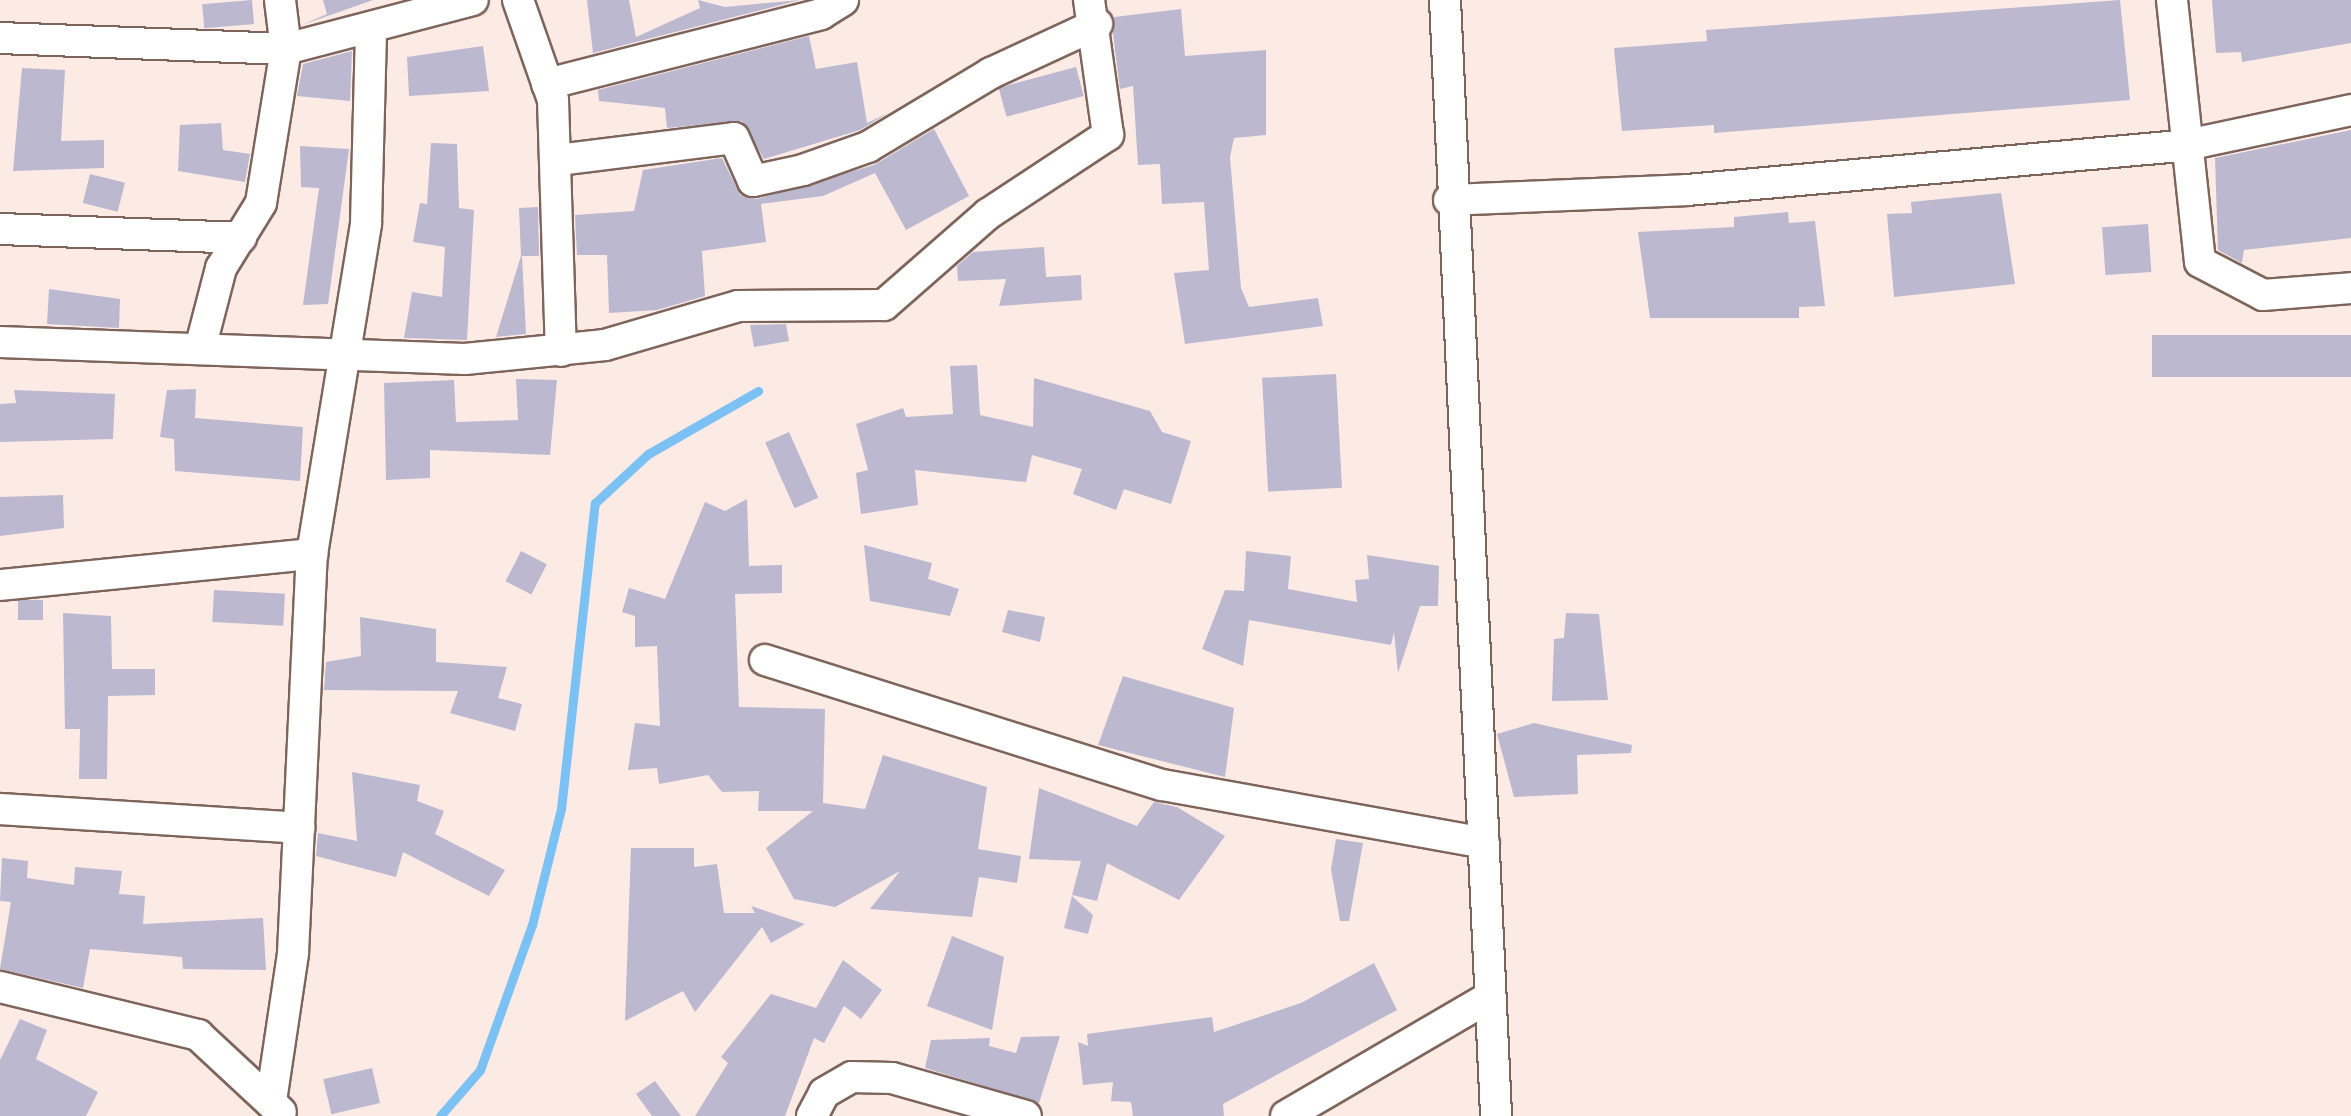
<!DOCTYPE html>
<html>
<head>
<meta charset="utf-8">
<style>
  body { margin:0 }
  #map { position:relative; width:2351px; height:1116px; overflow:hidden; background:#fcebe5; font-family:Inter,sans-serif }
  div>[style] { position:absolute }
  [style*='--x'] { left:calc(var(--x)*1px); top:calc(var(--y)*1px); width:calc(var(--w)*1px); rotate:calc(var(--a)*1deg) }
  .stream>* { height:9px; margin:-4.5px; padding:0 4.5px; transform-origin:4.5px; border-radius:4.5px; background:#7cc1f4 }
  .building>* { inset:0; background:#bcb8d0; transform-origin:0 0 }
  .roads { filter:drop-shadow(2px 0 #7e655c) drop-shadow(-2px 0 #7e655c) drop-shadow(0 2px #7e655c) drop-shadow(0 -2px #7e655c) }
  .minor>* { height:30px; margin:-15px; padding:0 15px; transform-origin:15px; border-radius:15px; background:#fff }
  span { translate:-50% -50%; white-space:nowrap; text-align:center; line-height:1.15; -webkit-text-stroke:10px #fcebe5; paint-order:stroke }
</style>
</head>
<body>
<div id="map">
  <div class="stream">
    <div style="--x:440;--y:1116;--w:61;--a:-49"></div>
    <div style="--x:480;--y:1070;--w:154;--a:-70.3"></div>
    <div style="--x:532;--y:925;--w:120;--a:-76"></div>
    <div style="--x:561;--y:809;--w:308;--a:-83.7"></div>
    <div style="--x:595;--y:503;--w:72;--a:-42.8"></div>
    <div style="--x:648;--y:454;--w:127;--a:-29.8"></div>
  </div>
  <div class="building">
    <div style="left:252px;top:0;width:24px;height:50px;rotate:85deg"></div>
    <div style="clip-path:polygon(323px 0,373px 0,302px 25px,327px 14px)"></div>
    <div style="clip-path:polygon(587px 0,629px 0,636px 37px,700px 8px,698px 0,725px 7px,800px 0,593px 53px)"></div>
    <div style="clip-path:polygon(2120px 0,2130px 100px,1714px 133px,1714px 125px,1622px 131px,1614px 48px,1707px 41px,1706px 30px)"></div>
    <div style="clip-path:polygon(2212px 0,2351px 0,2351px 43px,2242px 62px,2241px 52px,2216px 53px)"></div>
    <div style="clip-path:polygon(1181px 9px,1185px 56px,1266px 50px,1266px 135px,1234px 138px,1230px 157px,1241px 288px,1249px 307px,1318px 298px,1323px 326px,1185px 344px,1174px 273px,1209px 270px,1204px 202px,1162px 204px,1160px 164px,1138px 165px,1133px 86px,1120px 89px,1113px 34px,1114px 17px)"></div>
    <div style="clip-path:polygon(809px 36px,816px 69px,857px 62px,867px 123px,888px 113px,860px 130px,764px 159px,742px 121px,667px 128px,665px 108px,599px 101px,598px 90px)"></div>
    <div style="clip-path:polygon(483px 46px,489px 91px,409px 96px,407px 57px)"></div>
    <div style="clip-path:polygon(352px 51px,350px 101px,297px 96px,303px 64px)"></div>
    <div style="left:1076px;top:67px;width:30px;height:80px;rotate:75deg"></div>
    <div style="clip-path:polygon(22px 68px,65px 70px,61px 141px,104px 140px,104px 168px,13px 171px)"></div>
    <div style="clip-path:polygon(221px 123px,223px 150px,250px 154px,245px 182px,178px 171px,180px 125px)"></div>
    <div style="clip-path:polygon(934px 129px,969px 196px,906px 230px,875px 173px,823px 196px,761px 204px,766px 242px,702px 251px,705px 296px,657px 310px,609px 313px,607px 255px,577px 255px,575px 215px,634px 211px,643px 170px,722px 158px,740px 195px,757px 199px,874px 165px)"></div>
    <div style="clip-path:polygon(2351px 130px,2351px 238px,2244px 250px,2242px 263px,2218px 250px,2215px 158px)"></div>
    <div style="clip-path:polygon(431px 143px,457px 144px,459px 208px,474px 210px,467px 340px,404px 338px,412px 292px,442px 297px,445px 247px,413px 242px,420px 203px,427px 204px)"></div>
    <div style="clip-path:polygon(300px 146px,349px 149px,328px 304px,303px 305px,319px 188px,301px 187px)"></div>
    <div style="left:90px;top:174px;width:36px;height:30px;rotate:14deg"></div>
    <div style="clip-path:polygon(2001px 193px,2015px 284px,1894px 297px,1887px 214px,1912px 213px,1911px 202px)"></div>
    <div style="clip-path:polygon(538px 207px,539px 256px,522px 256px,526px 334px,496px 337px,521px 256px,519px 208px)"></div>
    <div style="clip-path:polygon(1788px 212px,1789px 223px,1815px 221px,1825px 306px,1799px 307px,1799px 318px,1650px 318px,1638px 232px,1734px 227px,1734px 217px)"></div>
    <div style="left:2148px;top:224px;width:48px;height:46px;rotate:86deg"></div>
    <div style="clip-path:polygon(1044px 247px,1046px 277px,1081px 275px,1082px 300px,999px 306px,1006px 279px,958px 281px,957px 266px,973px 252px)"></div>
    <div style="clip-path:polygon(49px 289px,120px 299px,119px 328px,47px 324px)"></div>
    <div style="clip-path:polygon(786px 324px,789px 341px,754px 347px,750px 325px)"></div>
    <div style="left:2351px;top:335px;width:42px;height:199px;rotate:90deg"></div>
    <div style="clip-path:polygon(977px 365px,980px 415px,1033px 427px,1034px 378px,1150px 411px,1162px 432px,1191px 441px,1171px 504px,1124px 489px,1116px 510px,1073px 494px,1082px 469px,1032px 455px,1026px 482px,915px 470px,918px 505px,861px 514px,856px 473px,868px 470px,856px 424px,903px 408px,906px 417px,953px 414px,950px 366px)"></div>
    <div style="left:1336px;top:374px;width:114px;height:74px;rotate:87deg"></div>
    <div style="clip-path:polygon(516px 379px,557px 380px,550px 455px,430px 450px,430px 478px,386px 480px,384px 383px,454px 380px,456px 422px,518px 420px)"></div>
    <div style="clip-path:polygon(196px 389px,195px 418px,303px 427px,300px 481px,175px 471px,174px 439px,160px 437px,167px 390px)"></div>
    <div style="clip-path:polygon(14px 390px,115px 394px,113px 439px,0 442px,0 404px,16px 403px)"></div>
    <div style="left:789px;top:432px;width:72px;height:26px;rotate:66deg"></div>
    <div style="clip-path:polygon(63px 495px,64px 528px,0 536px,0 497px)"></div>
    <div style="clip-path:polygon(747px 499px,749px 566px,782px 565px,782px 593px,735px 594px,739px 707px,825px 709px,823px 803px,865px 809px,883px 755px,987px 787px,978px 849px,1021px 856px,1017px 883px,979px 877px,972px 917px,870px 909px,900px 871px,835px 907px,794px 899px,766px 848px,813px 811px,758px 811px,759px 791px,722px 792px,708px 775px,659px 784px,657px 768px,628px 770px,635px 723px,660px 726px,657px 646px,635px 647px,635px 616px,622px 612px,629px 588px,665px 599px,705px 502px,725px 511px)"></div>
    <div style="clip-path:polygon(864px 545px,932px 563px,928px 579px,959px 589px,950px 616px,870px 601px)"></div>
    <div style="left:521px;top:551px;width:29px;height:34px;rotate:27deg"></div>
    <div style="clip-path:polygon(1246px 551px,1291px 556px,1288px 589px,1357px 602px,1355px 580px,1369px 579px,1367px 555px,1439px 566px,1438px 606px,1420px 606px,1398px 673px,1394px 632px,1391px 645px,1249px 620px,1243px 666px,1202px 649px,1225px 590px,1244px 591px)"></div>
    <div style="left:214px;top:590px;width:71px;height:32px;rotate:3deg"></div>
    <div style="left:43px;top:600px;width:20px;height:25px;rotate:90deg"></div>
    <div style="clip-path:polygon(1008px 610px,1045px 617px,1040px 642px,1002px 632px)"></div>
    <div style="clip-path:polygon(63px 613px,111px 616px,112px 669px,155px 669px,155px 695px,108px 696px,107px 779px,79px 779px,80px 729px,65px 729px)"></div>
    <div style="clip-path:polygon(1566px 613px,1599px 614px,1608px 700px,1552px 701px,1554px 639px,1564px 638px)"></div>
    <div style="clip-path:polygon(360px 617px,436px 629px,436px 662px,507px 667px,498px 698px,522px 704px,515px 731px,450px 713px,458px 691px,324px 690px,326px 662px,361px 656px)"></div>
    <div style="clip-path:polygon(1123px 676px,1234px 708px,1225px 777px,1098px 745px)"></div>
    <div style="clip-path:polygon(1534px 723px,1632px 745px,1631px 753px,1577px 755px,1578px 794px,1514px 797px,1497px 734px)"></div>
    <div style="clip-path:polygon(352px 772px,420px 785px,417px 801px,444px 811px,435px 834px,505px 870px,489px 896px,403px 852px,396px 877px,316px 856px,318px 833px,357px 841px)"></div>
    <div style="clip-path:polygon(1039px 788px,1137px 826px,1154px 802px,1177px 807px,1225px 836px,1179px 900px,1107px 863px,1097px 901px,1072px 895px,1081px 861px,1029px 859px)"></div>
    <div style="clip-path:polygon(1336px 839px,1363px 843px,1349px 921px,1340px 921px,1331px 869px)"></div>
    <div style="clip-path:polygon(631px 848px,694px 848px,694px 867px,717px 864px,724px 913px,755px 913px,751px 906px,805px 924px,771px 943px,762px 927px,695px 1012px,683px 991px,625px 1021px)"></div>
    <div style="clip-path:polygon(2px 858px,28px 861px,27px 878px,74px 885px,75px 867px,122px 871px,119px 894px,145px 896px,143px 924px,263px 918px,266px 970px,183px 969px,182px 957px,90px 949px,83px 988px,0 969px,11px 902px,0 901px)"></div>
    <div style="clip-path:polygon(1072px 896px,1093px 915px,1088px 934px,1064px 928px)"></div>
    <div style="clip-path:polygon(952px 936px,1004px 957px,992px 1030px,927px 1006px)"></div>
    <div style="clip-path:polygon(843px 960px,882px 990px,861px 1019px,844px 1006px,824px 1043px,814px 1038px,785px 1116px,695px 1116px,728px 1063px,721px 1057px,771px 994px,816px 1008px)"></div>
    <div style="clip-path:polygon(1374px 963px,1397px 1010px,1223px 1104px,1224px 1116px,1133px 1116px,1131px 1102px,1111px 1101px,1113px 1082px,1083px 1085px,1078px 1042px,1088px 1046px,1087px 1034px,1212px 1017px,1214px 1032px,1301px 1003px)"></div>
    <div style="clip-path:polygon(20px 1019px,47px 1030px,36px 1059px,98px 1092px,86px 1116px,0 1116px,0 1060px)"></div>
    <div style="clip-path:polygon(1060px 1036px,1039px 1103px,925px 1068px,931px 1040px,990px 1038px,989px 1046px,1016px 1053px,1021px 1037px)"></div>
    <div style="left:372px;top:1068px;width:36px;height:50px;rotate:77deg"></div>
    <div style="clip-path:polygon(655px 1081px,681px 1116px,652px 1116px,636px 1094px)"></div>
  </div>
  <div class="roads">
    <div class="minor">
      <div style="--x:518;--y:0;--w:106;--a:70.7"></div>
      <div style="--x:553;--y:100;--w:251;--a:88.2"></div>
      <div style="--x:1445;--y:0;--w:1117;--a:87.38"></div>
      <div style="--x:2172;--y:0;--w:263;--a:83.9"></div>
      <div style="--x:2200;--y:262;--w:71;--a:27.6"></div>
      <div style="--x:2263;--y:295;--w:88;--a:-4.5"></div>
      <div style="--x:0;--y:38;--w:286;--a:2.2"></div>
      <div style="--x:286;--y:49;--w:193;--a:-14.7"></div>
      <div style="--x:547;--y:84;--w:283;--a:-14.3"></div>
      <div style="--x:821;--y:14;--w:26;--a:-32"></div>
      <div style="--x:558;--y:160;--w:177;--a:-7.1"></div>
      <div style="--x:734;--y:138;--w:47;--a:66.2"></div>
      <div style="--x:753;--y:181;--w:51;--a:-12.4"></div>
      <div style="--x:803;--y:170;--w:69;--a:-19.5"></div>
      <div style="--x:868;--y:147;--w:144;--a:-31"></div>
      <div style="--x:991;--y:73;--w:117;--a:-24.8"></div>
      <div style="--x:1449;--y:200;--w:238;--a:-2.4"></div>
      <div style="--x:1687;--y:190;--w:497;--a:-5.1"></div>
      <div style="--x:2182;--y:146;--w:173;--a:-12"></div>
      <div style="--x:0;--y:229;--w:241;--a:2.1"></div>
      <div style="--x:0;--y:342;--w:465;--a:2.1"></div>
      <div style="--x:465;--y:359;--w:141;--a:-5.7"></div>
      <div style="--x:605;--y:345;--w:139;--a:-16.3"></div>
      <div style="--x:738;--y:306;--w:146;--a:-0.4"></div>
      <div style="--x:884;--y:305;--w:138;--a:-41.2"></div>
      <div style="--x:988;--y:214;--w:144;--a:-33.4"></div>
      <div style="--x:1108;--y:135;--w:136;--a:-98"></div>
      <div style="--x:201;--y:345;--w:80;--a:-75.4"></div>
      <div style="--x:221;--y:268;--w:76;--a:-58.4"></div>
      <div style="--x:261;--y:203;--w:156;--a:-80.8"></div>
      <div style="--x:286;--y:49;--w:49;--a:-97"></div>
      <div style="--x:0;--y:585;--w:314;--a:-5.7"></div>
      <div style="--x:765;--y:660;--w:416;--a:17.5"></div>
      <div style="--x:1162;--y:785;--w:327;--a:10.2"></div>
      <div style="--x:0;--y:809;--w:300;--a:3.6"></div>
      <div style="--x:0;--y:987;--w:204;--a:13.6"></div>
      <div style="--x:198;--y:1035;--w:113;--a:42.9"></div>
      <div style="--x:271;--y:1101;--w:150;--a:-81.5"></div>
      <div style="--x:293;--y:953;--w:399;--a:-87.3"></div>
      <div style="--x:312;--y:554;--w:335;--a:-80.7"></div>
      <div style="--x:366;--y:223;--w:195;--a:-88.5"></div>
      <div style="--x:812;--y:1116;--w:26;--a:-62"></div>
      <div style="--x:824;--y:1093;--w:32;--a:-30"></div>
      <div style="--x:852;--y:1077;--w:40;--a:1.4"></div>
      <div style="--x:892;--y:1078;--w:139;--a:15.8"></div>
      <div style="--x:1286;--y:1116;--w:236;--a:-30.3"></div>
    </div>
  </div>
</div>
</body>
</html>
